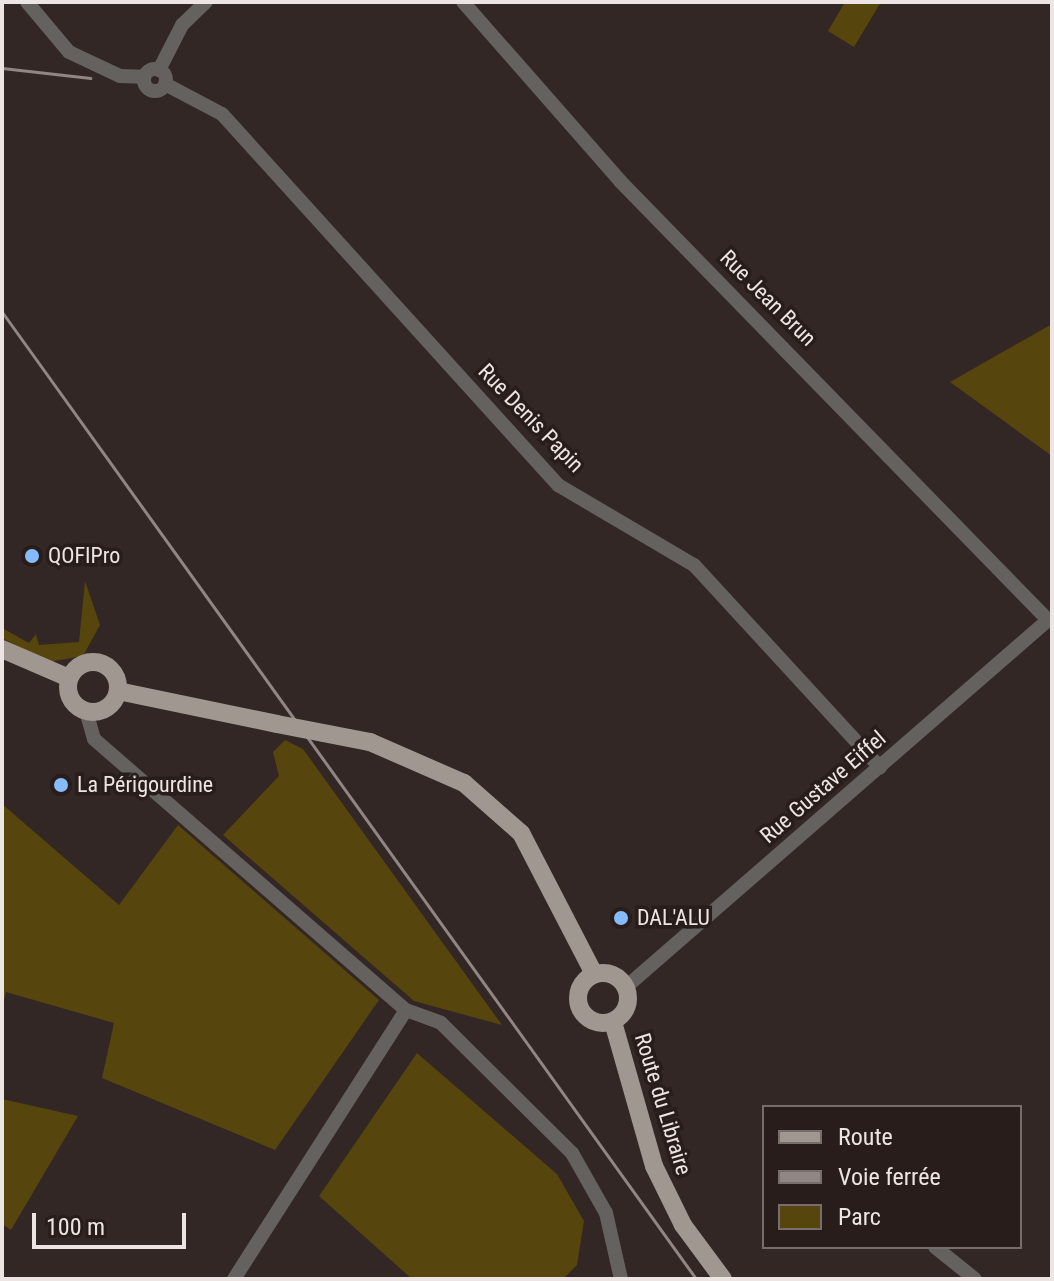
<!DOCTYPE html>
<html>
<head>
<meta charset="utf-8">
<style>
  body { margin:0 }
  #map { position:relative; width:1054px; height:1281px; overflow:hidden; background:#322724; font-family:"Roboto Condensed",sans-serif }
  div>[style] { position:absolute }
  [style*='--x'] { left:calc(var(--x)*1px); top:calc(var(--y)*1px); width:calc(var(--w)*1px); rotate:calc(var(--a)*1deg) }
  .green>* { inset:0; background:#56450d }
  .minor>* { height:14px; margin:-7px; padding:0 7px; transform-origin:7px; border-radius:7px; background:#65615e }
  .minor>.ring { margin:-7px; padding:0; box-sizing:content-box; background:none; border:14px solid #65615e; border-radius:50% }
  .major>* { height:18px; margin:-9px; padding:0 9px; transform-origin:9px; border-radius:9px; background:#a09890 }
  .major>.ring { margin:-9px; padding:0; box-sizing:content-box; background:none; border:18px solid #a09890; border-radius:50% }
  .rail>* { height:3px; margin:-1.5px; padding:0 1.5px; transform-origin:1.5px; border-radius:1.5px; background:#908684 }
  .major-bridge>* { height:18px; margin:-9px; padding:0 9px; transform-origin:9px; border-radius:9px; background:#a09890 }
  .dots>* { width:22px; height:22px; translate:-50% -50%; box-sizing:border-box; border:4px solid #281d1b; border-radius:50% }
  span { translate:-50% -50%; white-space:nowrap; text-align:center; line-height:1.15; -webkit-text-stroke:7px #281d1b; paint-order:stroke }
  .street-label { font-size:22px; color:#ede5e3 }
  .poi-label { font-size:22px; color:#ede5e3 }
  .left { translate:0 -50%; text-align:left }
  .frame { position:absolute; inset:0; border:4px solid #ede5e3; pointer-events:none }
  .legend { position:absolute; left:762px; top:1105px; width:260px; height:144px; box-sizing:border-box; background:#281d1b; border:2px solid #776d6b; margin:0; padding:10px 14px; list-style:none; font-size:24px; color:#ede5e3 }
  .legend li { display:flex; align-items:center; gap:16px; height:40px }
  .legend b { width:40px; border:2px solid #776d6b }
  .scale { position:absolute; left:32px; top:1213px; width:154px; height:36px; box-sizing:border-box; border:4px solid #ede5e3; border-top:0; padding-left:10px; font-size:24px; line-height:28px; white-space:nowrap; color:#ede5e3; -webkit-text-stroke:6px #281d1b; paint-order:stroke }
</style>
</head>
<body>
<div id="map">
  <div class="green">
    <div style="clip-path:polygon(845px 2px,881px 2px,854px 47px,828px 31px)"></div>
    <div style="clip-path:polygon(1052px 324px,1052px 456px,950px 382px)"></div>
    <div style="clip-path:polygon(85px 581px,100px 625px,83px 656px,48px 662px,2px 638px,2px 628px,29px 643px,36px 634px,39px 645px,79px 642px)"></div>
    <div style="clip-path:polygon(285px 740px,303px 749px,502px 1025px,414px 1001px,223px 835px,279px 776px,273px 752px)"></div>
    <div style="clip-path:polygon(2px 804px,119px 905px,178px 825px,379px 1000px,275px 1150px,102px 1078px,114px 1023px,6px 992px,2px 1008px)"></div>
    <div style="clip-path:polygon(417px 1053px,557px 1174px,584px 1221px,577px 1265px,563px 1279px,412px 1279px,319px 1196px)"></div>
    <div style="clip-path:polygon(2px 1099px,78px 1116px,11px 1230px,2px 1224px)"></div>
  </div>
  <div class="minor">
    <div style="--x:27;--y:2;--w:65;--a:50"></div>
    <div style="--x:69;--y:52;--w:56;--a:25.2"></div>
    <div style="--x:120;--y:76;--w:24;--a:2"></div>
    <div style="--x:463;--y:2;--w:238;--a:48.7"></div>
    <div style="--x:620;--y:181;--w:613;--a:45.73"></div>
    <div class="ring" style="left:144px;top:69px;width:8px;height:8px"></div>
    <div style="--x:159;--y:70;--w:51;--a:-62.9"></div>
    <div style="--x:182;--y:25;--w:33;--a:-44"></div>
    <div style="--x:165;--y:84;--w:64;--a:27.8"></div>
    <div style="--x:222;--y:114;--w:501;--a:47.83"></div>
    <div style="--x:558;--y:485;--w:158;--a:30.5"></div>
    <div style="--x:694;--y:565;--w:275;--a:47.4"></div>
    <div style="--x:86;--y:711;--w:29;--a:74"></div>
    <div style="--x:94;--y:739;--w:413;--a:41"></div>
    <div style="--x:406;--y:1010;--w:37;--a:20"></div>
    <div style="--x:441;--y:1023;--w:185;--a:44.8"></div>
    <div style="--x:572;--y:1153;--w:69;--a:60.5"></div>
    <div style="--x:606;--y:1213;--w:68;--a:77.2"></div>
    <div style="--x:626;--y:987;--w:559;--a:-41.01"></div>
    <div style="--x:935;--y:1247;--w:51;--a:38.7"></div>
    <div style="--x:234;--y:1279;--w:319;--a:-57.4"></div>
  </div>
  <div class="major">
    <div style="--x:2;--y:649;--w:73;--a:23.4"></div>
    <div class="ring" style="left:68px;top:662px;width:32px;height:32px"></div>
    <div style="--x:118;--y:691;--w:162;--a:11.7"></div>
    <div style="--x:370;--y:742;--w:103;--a:23.6"></div>
    <div style="--x:464;--y:783;--w:76;--a:41.3"></div>
    <div style="--x:521;--y:833;--w:159;--a:62.6"></div>
    <div class="ring" style="left:578px;top:973px;width:32px;height:32px"></div>
    <div style="--x:613;--y:1022;--w:150;--a:74.1"></div>
    <div style="--x:654;--y:1166;--w:66;--a:63.8"></div>
    <div style="--x:683;--y:1225;--w:67;--a:53.5"></div>
  </div>
  <div class="rail">
    <div style="--x:2;--y:68;--w:89;--a:6.5"></div>
    <div style="--x:2;--y:312;--w:1190;--a:54.33"></div>
  </div>
  <div class="major-bridge">
    <div style="--x:277;--y:724;--w:95;--a:11"></div>
  </div>
  <div class="dots">
    <div style="left:32px;top:556px;background:#86bbfb"></div>
    <div style="left:61px;top:785px;background:#86bbfb"></div>
    <div style="left:621px;top:918px;background:#86bbfb"></div>
  </div>
  <div class="street-label">
    <span style="left:768px;top:298px;rotate:45deg">Rue Jean Brun</span>
    <span style="left:531px;top:418px;rotate:46deg">Rue Denis Papin</span>
    <span style="left:823px;top:787px;rotate:-41deg">Rue Gustave Eiffel</span>
    <span style="left:663px;top:1104px;rotate:73deg">Route du Libraire</span>
  </div>
  <div class="poi-label">
    <span class="left" style="left:48px;top:556px">QOFIPro</span>
    <span class="left" style="left:77px;top:785px">La Périgourdine</span>
    <span class="left" style="left:637px;top:918px">DAL'ALU</span>
  </div>
  <div class="frame"></div>
  <ul class="legend">
  <li><b style="height:10px;background:#a09890"></b>Route</li>
  <li><b style="height:10px;background:#908684"></b>Voie ferrée</li>
  <li><b style="height:22px;background:#56450d"></b>Parc</li>
  </ul>
  <div class="scale">100 m</div>
</div>
</body>
</html>
